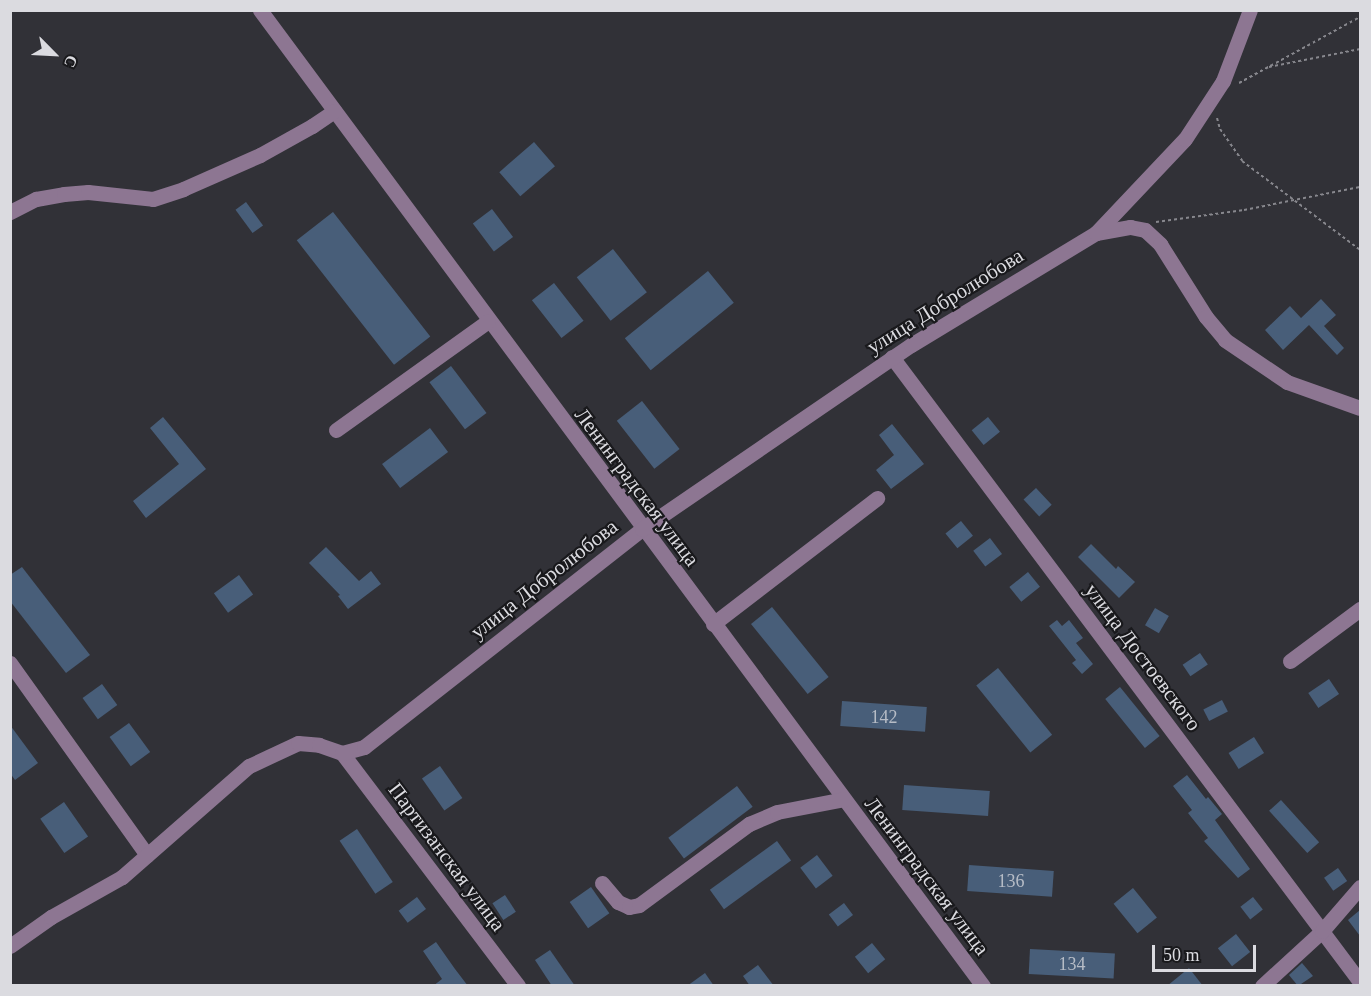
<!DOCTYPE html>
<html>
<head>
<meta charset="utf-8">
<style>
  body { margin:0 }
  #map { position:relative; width:1371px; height:996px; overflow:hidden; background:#313137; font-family:Georgia,serif }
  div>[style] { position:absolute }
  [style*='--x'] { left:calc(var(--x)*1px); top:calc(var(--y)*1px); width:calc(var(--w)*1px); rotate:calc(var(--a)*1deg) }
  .building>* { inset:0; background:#485e79; transform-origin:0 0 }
  .path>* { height:2px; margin-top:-1px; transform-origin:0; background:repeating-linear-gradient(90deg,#87878d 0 3px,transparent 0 6px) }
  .minor>* { height:15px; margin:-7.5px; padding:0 7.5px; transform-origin:7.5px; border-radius:7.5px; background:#8d7692 }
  span { translate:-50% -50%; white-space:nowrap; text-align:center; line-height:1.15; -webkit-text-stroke:4.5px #19191c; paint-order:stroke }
  .number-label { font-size:18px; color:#b6bcc6 }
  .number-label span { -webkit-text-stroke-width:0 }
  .street-label { font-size:21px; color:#dbdbe0 }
  .frame { position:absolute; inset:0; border:12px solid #dbdbe0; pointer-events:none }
  .north { position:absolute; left:24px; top:24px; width:60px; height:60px; -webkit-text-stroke:4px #19191c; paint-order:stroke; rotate:114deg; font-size:16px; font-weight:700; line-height:24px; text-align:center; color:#dbdbe0 }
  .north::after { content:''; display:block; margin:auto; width:21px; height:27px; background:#dbdbe0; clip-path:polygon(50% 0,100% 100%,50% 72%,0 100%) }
  .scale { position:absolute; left:1152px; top:945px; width:104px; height:27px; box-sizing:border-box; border:3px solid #dbdbe0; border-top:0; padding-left:8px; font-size:18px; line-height:21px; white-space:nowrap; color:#dbdbe0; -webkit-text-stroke:4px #19191c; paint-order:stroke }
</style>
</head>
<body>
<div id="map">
  <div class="building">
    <div style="left:534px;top:142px;width:32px;height:46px;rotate:49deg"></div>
    <div style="left:246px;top:202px;width:29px;height:13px;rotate:54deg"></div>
    <div style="left:492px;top:209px;width:35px;height:24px;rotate:53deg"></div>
    <div style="left:333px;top:212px;width:158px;height:46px;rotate:52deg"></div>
    <div style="left:613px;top:249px;width:55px;height:46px;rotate:52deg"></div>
    <div style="left:708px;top:271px;width:41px;height:107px;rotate:51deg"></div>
    <div style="left:554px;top:283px;width:48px;height:28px;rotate:52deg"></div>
    <div style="clip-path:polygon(1321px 299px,1336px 315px,1324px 326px,1344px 348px,1337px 355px,1309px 325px,1283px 350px,1265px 330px,1290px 306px,1301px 318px)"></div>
    <div style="left:451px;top:366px;width:59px;height:27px;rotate:53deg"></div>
    <div style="left:642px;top:401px;width:61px;height:32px;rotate:52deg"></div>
    <div style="clip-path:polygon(163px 417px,206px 469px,146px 518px,133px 501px,179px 464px,150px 428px)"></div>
    <div style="left:988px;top:417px;width:19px;height:21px;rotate:51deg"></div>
    <div style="clip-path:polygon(892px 424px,924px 464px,891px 489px,876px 470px,894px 455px,879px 435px)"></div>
    <div style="left:430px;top:428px;width:30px;height:60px;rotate:53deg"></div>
    <div style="left:1036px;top:488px;width:23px;height:17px;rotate:47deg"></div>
    <div style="left:961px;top:521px;width:19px;height:20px;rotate:51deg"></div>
    <div style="left:990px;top:538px;width:20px;height:21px;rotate:53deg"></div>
    <div style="clip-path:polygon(1091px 544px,1116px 569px,1118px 566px,1135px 582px,1119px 598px,1078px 557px)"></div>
    <div style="clip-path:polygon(326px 547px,359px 581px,371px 571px,381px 584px,348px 609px,338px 596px,340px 595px,309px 563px)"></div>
    <div style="clip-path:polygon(22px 567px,90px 655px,66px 673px,10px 601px,10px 575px)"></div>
    <div style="left:1028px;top:572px;width:19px;height:24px;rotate:51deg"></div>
    <div style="left:239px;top:575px;width:24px;height:31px;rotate:54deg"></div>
    <div style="left:772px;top:607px;width:90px;height:27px;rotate:51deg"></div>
    <div style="left:1155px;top:608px;width:16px;height:20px;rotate:30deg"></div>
    <div style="clip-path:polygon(1057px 620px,1062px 626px,1069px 620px,1083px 638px,1076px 643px,1093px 664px,1082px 674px,1072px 663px,1076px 660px,1049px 626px)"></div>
    <div style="left:1200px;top:653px;width:14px;height:21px;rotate:56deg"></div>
    <div style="left:998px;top:668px;width:86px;height:28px;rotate:51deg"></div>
    <div style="left:1329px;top:679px;width:18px;height:25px;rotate:56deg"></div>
    <div style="left:102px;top:684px;width:26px;height:24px;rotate:54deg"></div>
    <div style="left:1120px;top:687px;width:63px;height:19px;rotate:51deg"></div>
    <div style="left:1222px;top:700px;width:13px;height:21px;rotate:63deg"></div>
    <div style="left:842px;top:701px;width:85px;height:25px;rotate:4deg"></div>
    <div style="left:129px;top:723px;width:36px;height:24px;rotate:54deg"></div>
    <div style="clip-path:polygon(10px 725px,38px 763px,15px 780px,10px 773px)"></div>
    <div style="left:1254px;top:737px;width:19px;height:30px;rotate:58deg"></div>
    <div style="left:440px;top:766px;width:39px;height:22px;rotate:55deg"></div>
    <div style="clip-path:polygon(1187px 775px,1206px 799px,1208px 797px,1222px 814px,1215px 820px,1250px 869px,1238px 878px,1204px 841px,1208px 838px,1188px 813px,1192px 810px,1173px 786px)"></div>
    <div style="left:904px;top:785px;width:86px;height:25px;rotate:4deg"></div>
    <div style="left:737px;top:786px;width:26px;height:86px;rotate:53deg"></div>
    <div style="left:1281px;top:800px;width:57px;height:16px;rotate:48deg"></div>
    <div style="left:64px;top:802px;width:42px;height:29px;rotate:55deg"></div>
    <div style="left:357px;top:829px;width:64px;height:21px;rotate:56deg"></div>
    <div style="left:777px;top:841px;width:24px;height:83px;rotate:54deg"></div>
    <div style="left:817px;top:855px;width:26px;height:21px;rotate:53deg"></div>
    <div style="left:969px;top:865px;width:85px;height:26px;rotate:4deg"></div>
    <div style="left:1338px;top:868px;width:16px;height:17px;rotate:55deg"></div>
    <div style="left:591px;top:887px;width:32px;height:26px;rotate:55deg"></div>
    <div style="left:1133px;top:888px;width:38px;height:25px;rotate:51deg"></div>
    <div style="left:505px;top:895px;width:20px;height:15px;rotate:57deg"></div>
    <div style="left:417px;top:897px;width:15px;height:23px;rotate:53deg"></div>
    <div style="left:1253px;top:897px;width:16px;height:16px;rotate:52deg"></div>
    <div style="left:844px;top:903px;width:15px;height:19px;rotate:53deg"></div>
    <div style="clip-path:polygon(1360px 910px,1360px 936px,1348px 920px)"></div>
    <div style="left:1236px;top:934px;width:23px;height:23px;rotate:52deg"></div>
    <div style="clip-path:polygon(436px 942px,455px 969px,468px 986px,433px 986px,442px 979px,423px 951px)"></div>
    <div style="left:872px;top:943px;width:21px;height:22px;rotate:51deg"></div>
    <div style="left:1030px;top:949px;width:85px;height:25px;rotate:3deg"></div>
    <div style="clip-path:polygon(550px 950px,575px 986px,552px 986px,535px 960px)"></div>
    <div style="clip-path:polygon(1302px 963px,1313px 976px,1298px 986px,1289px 975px)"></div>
    <div style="clip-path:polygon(758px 965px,774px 986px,750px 986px,743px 976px)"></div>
    <div style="clip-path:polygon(1189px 968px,1203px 986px,1167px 986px)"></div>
    <div style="clip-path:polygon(705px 973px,714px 986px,687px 986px)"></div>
  </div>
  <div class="path">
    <div style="--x:1269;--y:67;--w:93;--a:-11.2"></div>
    <div style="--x:1239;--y:83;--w:138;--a:-28.6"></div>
    <div style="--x:1217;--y:118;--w:11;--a:75"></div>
    <div style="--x:1220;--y:129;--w:39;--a:55"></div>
    <div style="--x:1242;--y:161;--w:148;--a:37"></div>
    <div style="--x:1156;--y:222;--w:89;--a:-7.8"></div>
    <div style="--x:1244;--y:210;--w:118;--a:-11.2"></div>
  </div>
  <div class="minor">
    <div style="--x:260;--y:10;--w:1215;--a:53.47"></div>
    <div style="--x:10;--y:212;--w:29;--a:-27"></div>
    <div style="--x:36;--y:199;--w:28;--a:-10"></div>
    <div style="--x:64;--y:194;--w:24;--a:-5"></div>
    <div style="--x:88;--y:192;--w:65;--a:6.1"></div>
    <div style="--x:153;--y:199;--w:32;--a:-18"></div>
    <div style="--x:183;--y:189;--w:84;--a:-23.8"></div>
    <div style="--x:260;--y:155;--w:60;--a:-29.1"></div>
    <div style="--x:312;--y:126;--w:27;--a:-34"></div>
    <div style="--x:1096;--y:233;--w:35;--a:-10"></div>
    <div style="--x:1130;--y:227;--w:15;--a:11"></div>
    <div style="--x:1145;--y:230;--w:21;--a:43"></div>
    <div style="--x:1160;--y:244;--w:86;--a:57.8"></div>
    <div style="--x:1206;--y:317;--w:30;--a:50"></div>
    <div style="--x:1225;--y:340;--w:75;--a:34.1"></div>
    <div style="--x:1287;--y:382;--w:77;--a:19.6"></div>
    <div style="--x:892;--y:357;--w:781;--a:53.17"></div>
    <div style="--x:336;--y:430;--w:187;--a:-35.6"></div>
    <div style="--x:713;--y:624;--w:207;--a:-37.5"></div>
    <div style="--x:1290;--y:661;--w:87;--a:-36.6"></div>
    <div style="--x:10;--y:663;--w:236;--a:54.5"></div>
    <div style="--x:342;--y:753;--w:292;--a:52.9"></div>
    <div style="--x:602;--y:883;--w:25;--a:50"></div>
    <div style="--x:618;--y:902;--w:12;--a:24"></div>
    <div style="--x:629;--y:907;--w:10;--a:-11"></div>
    <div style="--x:639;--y:905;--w:137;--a:-36.4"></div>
    <div style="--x:749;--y:824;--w:30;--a:-23"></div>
    <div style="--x:777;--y:812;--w:68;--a:-11"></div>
    <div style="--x:10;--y:946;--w:50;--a:-35.3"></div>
    <div style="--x:51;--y:917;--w:81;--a:-29.4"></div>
    <div style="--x:122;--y:877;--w:169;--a:-41.2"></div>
    <div style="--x:249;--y:766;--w:54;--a:-25.1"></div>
    <div style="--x:298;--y:743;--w:21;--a:5"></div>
    <div style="--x:319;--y:745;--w:24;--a:19"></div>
    <div style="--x:342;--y:753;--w:23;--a:-15"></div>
    <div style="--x:364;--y:747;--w:353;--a:-38.1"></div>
    <div style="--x:642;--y:529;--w:326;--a:-34.4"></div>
    <div style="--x:911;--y:345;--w:216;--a:-31.2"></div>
    <div style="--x:1096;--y:233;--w:129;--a:-46.6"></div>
    <div style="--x:1185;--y:139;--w:69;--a:-56.8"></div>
    <div style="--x:1223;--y:81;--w:76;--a:-69.2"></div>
    <div style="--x:1262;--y:986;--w:81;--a:-42.5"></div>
    <div style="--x:1322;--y:931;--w:58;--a:-49.2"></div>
  </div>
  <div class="number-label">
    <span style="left:884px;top:717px">142</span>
    <span style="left:1011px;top:881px">136</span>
    <span style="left:1072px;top:964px">134</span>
  </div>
  <div class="street-label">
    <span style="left:945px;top:301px;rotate:-32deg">улица Добролюбова</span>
    <span style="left:637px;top:487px;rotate:53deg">Ленинградская улица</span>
    <span style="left:544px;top:579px;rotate:-38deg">улица Добролюбова</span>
    <span style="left:1143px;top:657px;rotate:53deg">улица Достоевского</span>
    <span style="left:447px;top:857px;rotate:53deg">Партизанская улица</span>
    <span style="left:927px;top:876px;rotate:53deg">Ленинградская улица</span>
  </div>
  <div class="frame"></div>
  <div class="north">С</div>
  <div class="scale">50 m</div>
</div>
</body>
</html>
